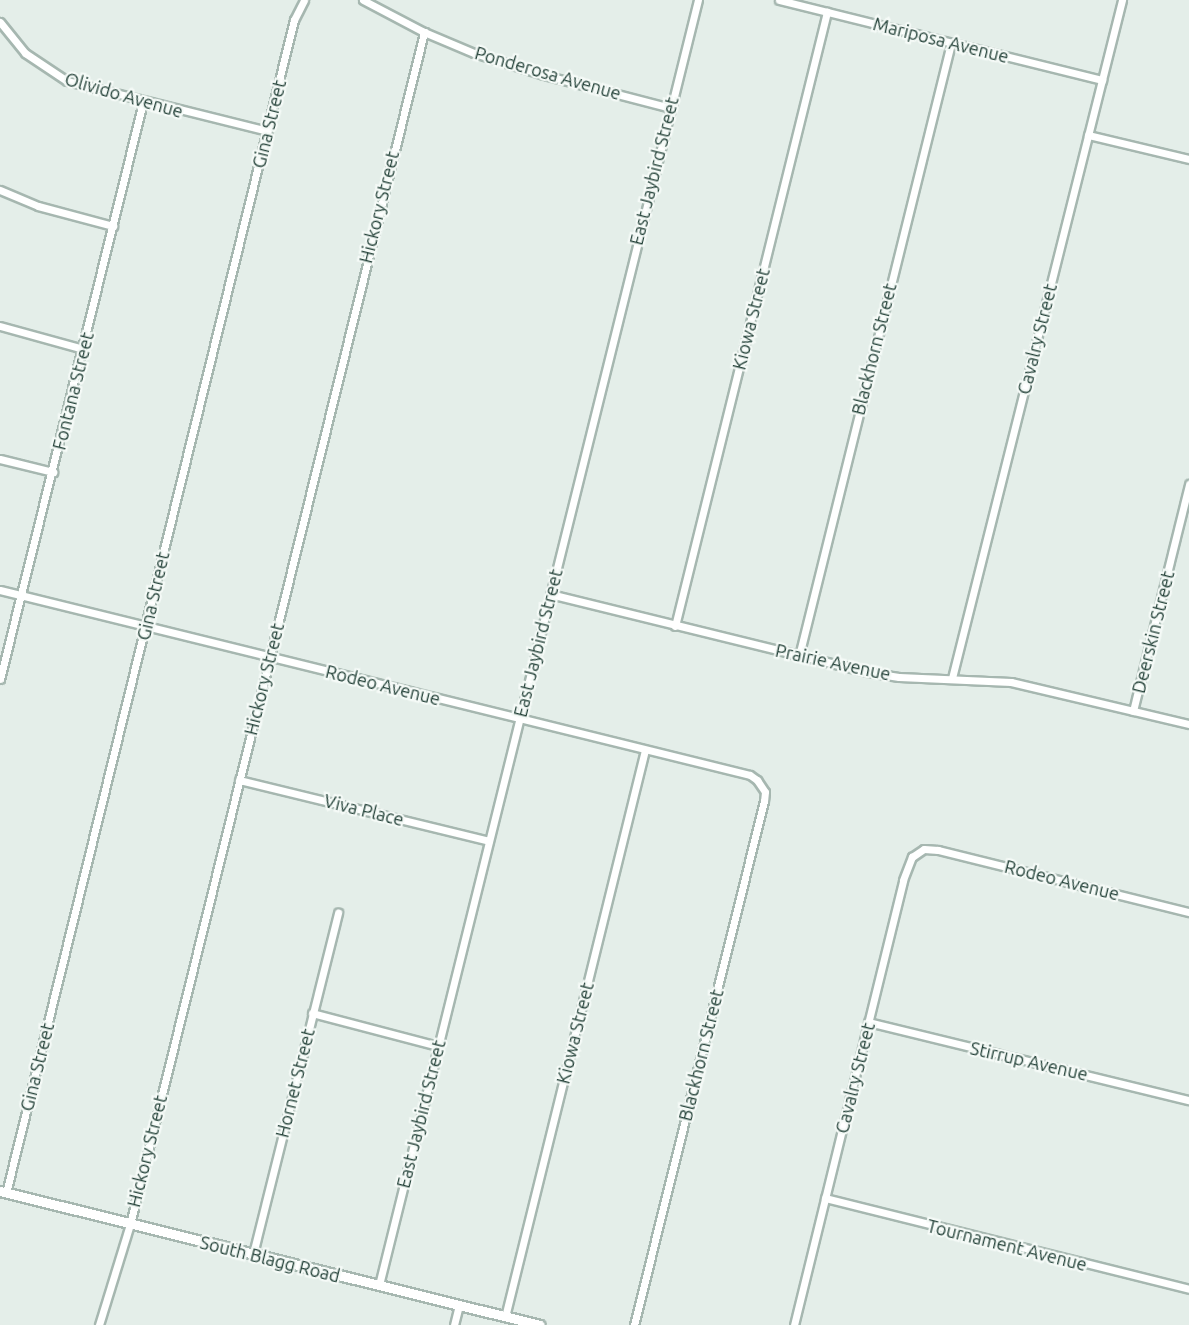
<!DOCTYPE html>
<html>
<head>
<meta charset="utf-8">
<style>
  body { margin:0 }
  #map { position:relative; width:1189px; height:1325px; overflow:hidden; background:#e4eee9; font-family:Ubuntu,sans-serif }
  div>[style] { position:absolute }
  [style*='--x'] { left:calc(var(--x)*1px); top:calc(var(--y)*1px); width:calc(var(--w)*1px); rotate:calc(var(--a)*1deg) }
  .roads { filter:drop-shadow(2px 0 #a6b7b0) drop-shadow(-2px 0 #a6b7b0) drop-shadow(0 2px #a6b7b0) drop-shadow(0 -2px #a6b7b0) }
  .minor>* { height:7px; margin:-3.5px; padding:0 3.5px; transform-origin:3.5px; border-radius:3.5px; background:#fff }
  .secondary>* { height:9px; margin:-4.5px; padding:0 4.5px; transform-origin:4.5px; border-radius:4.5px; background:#fff }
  span { translate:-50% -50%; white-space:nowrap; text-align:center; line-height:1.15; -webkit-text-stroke:4.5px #f5faf7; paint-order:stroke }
  .street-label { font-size:18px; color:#234138 }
</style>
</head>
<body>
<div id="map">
  <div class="roads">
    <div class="minor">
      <div style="--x:363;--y:0;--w:69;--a:27.7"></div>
      <div style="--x:424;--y:32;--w:54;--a:22.8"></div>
      <div style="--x:474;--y:53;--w:73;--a:17.4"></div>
      <div style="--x:544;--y:75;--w:131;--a:14.6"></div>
      <div style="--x:779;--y:0;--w:333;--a:13.9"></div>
      <div style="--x:0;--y:22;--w:40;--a:51"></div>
      <div style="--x:25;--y:53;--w:50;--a:33.7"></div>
      <div style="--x:67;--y:81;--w:207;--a:14"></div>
      <div style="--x:1088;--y:135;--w:104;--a:13.4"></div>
      <div style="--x:0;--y:190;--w:41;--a:22.8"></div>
      <div style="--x:38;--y:206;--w:78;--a:14.9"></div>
      <div style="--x:0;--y:326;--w:86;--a:15.5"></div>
      <div style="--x:0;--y:459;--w:55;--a:13.8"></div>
      <div style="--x:0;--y:590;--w:772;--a:13.86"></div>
      <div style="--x:750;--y:775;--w:9;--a:36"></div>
      <div style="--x:757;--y:780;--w:14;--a:56"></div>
      <div style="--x:765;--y:792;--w:9;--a:96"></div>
      <div style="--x:764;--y:801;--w:540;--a:103.93"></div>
      <div style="--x:550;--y:594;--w:326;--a:13.8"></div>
      <div style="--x:867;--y:672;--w:32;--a:9"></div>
      <div style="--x:899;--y:677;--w:112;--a:2.6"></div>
      <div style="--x:1011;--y:682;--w:183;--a:13.3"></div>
      <div style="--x:675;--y:626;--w:633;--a:-76.1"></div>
      <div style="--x:799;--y:656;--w:632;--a:-76.07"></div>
      <div style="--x:952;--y:678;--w:699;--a:-75.92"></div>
      <div style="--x:0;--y:679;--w:594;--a:-76.08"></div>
      <div style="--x:1133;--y:711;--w:234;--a:-76.1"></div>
      <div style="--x:239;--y:780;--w:257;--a:13.7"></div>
      <div style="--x:312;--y:1013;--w:130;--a:14.7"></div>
      <div style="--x:868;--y:1022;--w:330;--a:13.7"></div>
      <div style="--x:6;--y:1193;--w:1208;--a:-76.21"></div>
      <div style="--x:294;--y:20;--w:22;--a:-63"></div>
      <div style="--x:825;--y:1198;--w:375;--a:14"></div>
      <div style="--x:253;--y:1254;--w:352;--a:-76"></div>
      <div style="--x:379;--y:1285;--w:1324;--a:-76.06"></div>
      <div style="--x:505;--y:1317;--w:584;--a:-76.13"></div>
      <div style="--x:99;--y:1325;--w:106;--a:-72.9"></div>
      <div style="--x:130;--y:1224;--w:1228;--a:-76.14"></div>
      <div style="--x:454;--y:1325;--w:21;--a:-76"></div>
      <div style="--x:794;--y:1325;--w:458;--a:-76.2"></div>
      <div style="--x:903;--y:880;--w:25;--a:-69"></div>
      <div style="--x:912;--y:857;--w:14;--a:-34"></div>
      <div style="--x:924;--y:849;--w:14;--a:4"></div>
      <div style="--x:938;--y:850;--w:259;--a:13.9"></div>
    </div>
    <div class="secondary">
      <div style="--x:0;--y:1191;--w:556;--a:13.94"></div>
    </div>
  </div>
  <div class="street-label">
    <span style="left:941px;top:40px;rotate:14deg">Mariposa Avenue</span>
    <span style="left:548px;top:73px;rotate:16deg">Ponderosa Avenue</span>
    <span style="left:124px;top:95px;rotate:16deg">Olivido Avenue</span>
    <span style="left:269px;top:124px;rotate:-76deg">Gina Street</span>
    <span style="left:654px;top:171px;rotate:-76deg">East Jaybird Street</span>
    <span style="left:379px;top:207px;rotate:-76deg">Hickory Street</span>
    <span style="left:751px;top:319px;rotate:-76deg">Kiowa Street</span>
    <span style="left:1037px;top:339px;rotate:-76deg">Cavalry Street</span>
    <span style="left:874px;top:349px;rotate:-76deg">Blackhorn Street</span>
    <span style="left:73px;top:391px;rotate:-76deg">Fontana Street</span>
    <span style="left:153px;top:596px;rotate:-77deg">Gina Street</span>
    <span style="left:1153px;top:632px;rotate:-76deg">Deerskin Street</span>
    <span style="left:538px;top:643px;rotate:-76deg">East Jaybird Street</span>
    <span style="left:833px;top:662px;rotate:12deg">Prairie Avenue</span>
    <span style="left:264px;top:679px;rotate:-76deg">Hickory Street</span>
    <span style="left:383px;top:685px;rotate:14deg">Rodeo Avenue</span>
    <span style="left:364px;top:810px;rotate:14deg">Viva Place</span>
    <span style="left:1062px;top:880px;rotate:14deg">Rodeo Avenue</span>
    <span style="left:575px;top:1033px;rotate:-76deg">Kiowa Street</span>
    <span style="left:701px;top:1055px;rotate:-76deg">Blackhorn Street</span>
    <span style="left:1029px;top:1061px;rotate:13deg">Stirrup Avenue</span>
    <span style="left:37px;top:1067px;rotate:-76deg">Gina Street</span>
    <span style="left:855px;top:1078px;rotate:-76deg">Cavalry Street</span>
    <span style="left:295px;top:1083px;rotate:-76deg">Hornet Street</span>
    <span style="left:421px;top:1114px;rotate:-76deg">East Jaybird Street</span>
    <span style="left:147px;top:1151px;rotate:-76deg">Hickory Street</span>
    <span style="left:1007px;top:1245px;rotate:14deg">Tournament Avenue</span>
    <span style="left:270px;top:1259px;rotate:14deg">South Blagg Road</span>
  </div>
</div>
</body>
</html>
